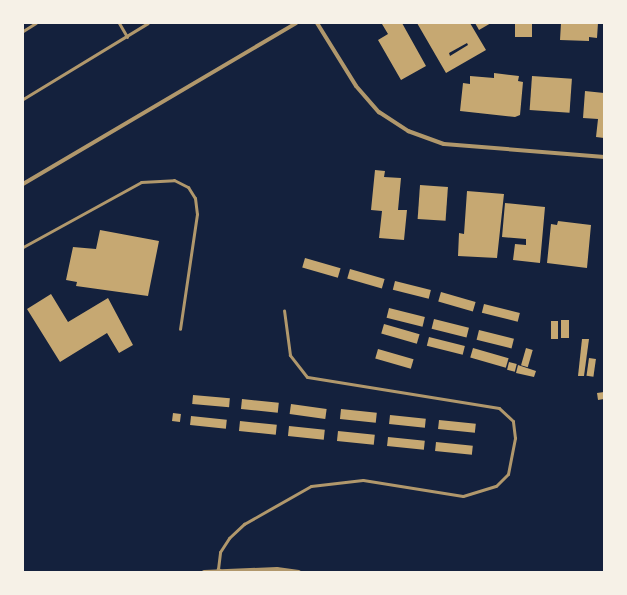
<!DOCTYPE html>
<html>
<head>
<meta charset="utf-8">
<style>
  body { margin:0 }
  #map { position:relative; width:627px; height:595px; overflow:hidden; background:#14213d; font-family:"Public Sans",sans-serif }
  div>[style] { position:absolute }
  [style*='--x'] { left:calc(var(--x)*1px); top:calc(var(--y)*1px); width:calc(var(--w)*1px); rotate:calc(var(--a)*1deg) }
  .building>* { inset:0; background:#c6a872; transform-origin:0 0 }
  .service>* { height:3px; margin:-1.5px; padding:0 1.5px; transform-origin:1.5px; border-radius:1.5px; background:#b1986c }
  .minor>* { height:4px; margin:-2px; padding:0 2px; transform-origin:2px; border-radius:2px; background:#b1986c }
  span { translate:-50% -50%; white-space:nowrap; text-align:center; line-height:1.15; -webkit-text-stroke:3px #f6f1e7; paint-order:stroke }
  .frame { position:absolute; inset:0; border:24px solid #f6f1e7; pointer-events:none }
</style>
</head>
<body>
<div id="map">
  <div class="building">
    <div style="clip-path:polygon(402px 23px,426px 66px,401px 80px,378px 40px,388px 34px,382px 24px)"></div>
    <div style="clip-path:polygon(evenodd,417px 23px,470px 23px,486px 50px,446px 73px,417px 23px,467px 43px,468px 45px,450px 56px,449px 53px,467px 43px)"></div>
    <div style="clip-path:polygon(475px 23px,491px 23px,479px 30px)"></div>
    <div style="left:515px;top:23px;width:17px;height:14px"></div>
    <div style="clip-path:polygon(561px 23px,598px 23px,597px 38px,589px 37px,589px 41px,560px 40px)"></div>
    <div style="clip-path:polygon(494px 73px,519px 76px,518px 81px,523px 82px,520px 115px,515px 117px,460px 111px,463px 83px,470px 84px,470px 76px,494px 78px)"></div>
    <div style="left:532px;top:76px;width:40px;height:34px;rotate:4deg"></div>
    <div style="clip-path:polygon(585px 91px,604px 93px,604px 138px,596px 137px,598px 119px,583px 118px)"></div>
    <div style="clip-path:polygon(375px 170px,385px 171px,384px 177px,401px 178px,398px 210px,407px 210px,404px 240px,379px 238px,382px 211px,371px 210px)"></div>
    <div style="left:420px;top:185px;width:28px;height:34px;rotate:4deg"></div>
    <div style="clip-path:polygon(467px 191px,504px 194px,497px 258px,458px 256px,459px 233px,464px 234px)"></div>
    <div style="clip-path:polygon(505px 203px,545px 207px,540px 263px,513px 260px,515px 244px,526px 245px,526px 239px,502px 237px)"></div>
    <div style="clip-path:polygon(558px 221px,591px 225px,587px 268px,547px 263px,551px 224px,557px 225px)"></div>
    <div style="clip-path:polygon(100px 230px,159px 241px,148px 296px,76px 286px,77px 282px,66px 280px,73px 247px,96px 249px)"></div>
    <div style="left:305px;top:258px;width:37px;height:10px;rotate:16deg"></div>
    <div style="left:350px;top:269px;width:36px;height:10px;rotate:16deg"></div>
    <div style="left:395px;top:281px;width:37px;height:9px;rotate:14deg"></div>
    <div style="left:441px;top:292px;width:36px;height:10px;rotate:16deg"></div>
    <div style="clip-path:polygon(51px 294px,68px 322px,108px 298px,133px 345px,119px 353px,107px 333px,60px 362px,27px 309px)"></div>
    <div style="left:484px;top:304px;width:37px;height:9px;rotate:14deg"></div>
    <div style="left:389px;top:308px;width:37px;height:10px;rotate:14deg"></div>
    <div style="left:434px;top:319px;width:36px;height:10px;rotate:14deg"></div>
    <div style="left:561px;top:320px;width:8px;height:18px"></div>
    <div style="left:551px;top:321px;width:7px;height:18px"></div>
    <div style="left:384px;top:324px;width:37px;height:10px;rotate:16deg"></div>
    <div style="left:479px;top:330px;width:36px;height:10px;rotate:14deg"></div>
    <div style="left:429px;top:337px;width:37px;height:9px;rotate:14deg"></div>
    <div style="clip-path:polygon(582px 339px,589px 339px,584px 376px,578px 376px)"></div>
    <div style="left:473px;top:348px;width:37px;height:10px;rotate:16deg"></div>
    <div style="left:526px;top:348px;width:7px;height:18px;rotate:16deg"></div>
    <div style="left:378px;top:349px;width:37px;height:10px;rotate:16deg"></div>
    <div style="left:589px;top:358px;width:7px;height:18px;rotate:8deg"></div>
    <div style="left:509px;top:362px;width:8px;height:8px;rotate:14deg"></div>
    <div style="clip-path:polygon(518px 365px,536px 371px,534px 377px,516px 373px)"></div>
    <div style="clip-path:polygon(604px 392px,604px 399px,598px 400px,597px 393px)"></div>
    <div style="left:193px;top:395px;width:37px;height:9px;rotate:5deg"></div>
    <div style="left:242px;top:399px;width:37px;height:10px;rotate:6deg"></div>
    <div style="left:291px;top:404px;width:36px;height:10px;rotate:8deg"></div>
    <div style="left:341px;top:409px;width:36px;height:10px;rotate:6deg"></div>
    <div style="left:173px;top:413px;width:8px;height:8px;rotate:7deg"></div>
    <div style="left:390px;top:415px;width:36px;height:9px;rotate:6deg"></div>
    <div style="left:191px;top:416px;width:36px;height:9px;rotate:6deg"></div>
    <div style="left:439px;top:420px;width:37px;height:9px;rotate:6deg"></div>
    <div style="left:240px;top:421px;width:37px;height:10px;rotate:6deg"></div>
    <div style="left:289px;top:426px;width:36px;height:10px;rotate:6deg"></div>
    <div style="left:338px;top:431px;width:37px;height:10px;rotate:6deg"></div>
    <div style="left:388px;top:437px;width:37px;height:9px;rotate:6deg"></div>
    <div style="left:436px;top:442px;width:37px;height:9px;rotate:6deg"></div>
  </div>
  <div class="service">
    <div style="--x:119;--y:23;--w:16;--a:60"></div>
    <div style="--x:23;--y:31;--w:15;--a:-32"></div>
    <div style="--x:23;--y:99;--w:146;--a:-31.3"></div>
    <div style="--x:23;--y:247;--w:135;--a:-28.8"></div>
    <div style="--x:141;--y:182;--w:33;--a:-3"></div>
    <div style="--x:174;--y:180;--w:16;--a:27"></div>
    <div style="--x:188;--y:187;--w:13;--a:58"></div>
    <div style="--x:195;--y:198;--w:16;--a:83"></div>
    <div style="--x:197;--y:214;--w:116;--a:98.4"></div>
    <div style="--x:221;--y:571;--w:4;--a:-146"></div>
    <div style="--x:218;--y:569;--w:17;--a:-83"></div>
    <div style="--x:220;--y:552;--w:17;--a:-57"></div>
    <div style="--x:229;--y:538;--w:21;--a:-43"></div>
    <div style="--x:244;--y:524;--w:77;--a:-29.6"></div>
    <div style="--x:311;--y:486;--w:52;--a:-6.6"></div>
    <div style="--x:363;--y:480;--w:101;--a:9.1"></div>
    <div style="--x:463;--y:496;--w:34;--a:-17"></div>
    <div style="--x:496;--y:486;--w:17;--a:-45"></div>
    <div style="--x:508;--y:474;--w:37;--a:-79"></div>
    <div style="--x:515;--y:438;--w:17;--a:-97"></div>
    <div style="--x:513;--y:421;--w:19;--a:-137"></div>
    <div style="--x:499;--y:408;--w:194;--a:-170.8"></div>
    <div style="--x:307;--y:377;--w:28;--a:-128"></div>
    <div style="--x:290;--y:355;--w:45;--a:-97.6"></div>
  </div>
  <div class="minor">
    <div style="--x:317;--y:23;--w:74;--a:58.2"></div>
    <div style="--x:356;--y:86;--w:35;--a:49"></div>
    <div style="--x:379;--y:112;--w:35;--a:33"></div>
    <div style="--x:408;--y:131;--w:38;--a:20"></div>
    <div style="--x:444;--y:144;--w:161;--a:4.6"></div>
    <div style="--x:23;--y:184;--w:317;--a:-30.5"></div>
    <div style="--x:204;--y:572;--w:73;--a:-2.4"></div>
    <div style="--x:277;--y:569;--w:22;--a:8"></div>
  </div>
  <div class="frame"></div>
</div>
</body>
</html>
